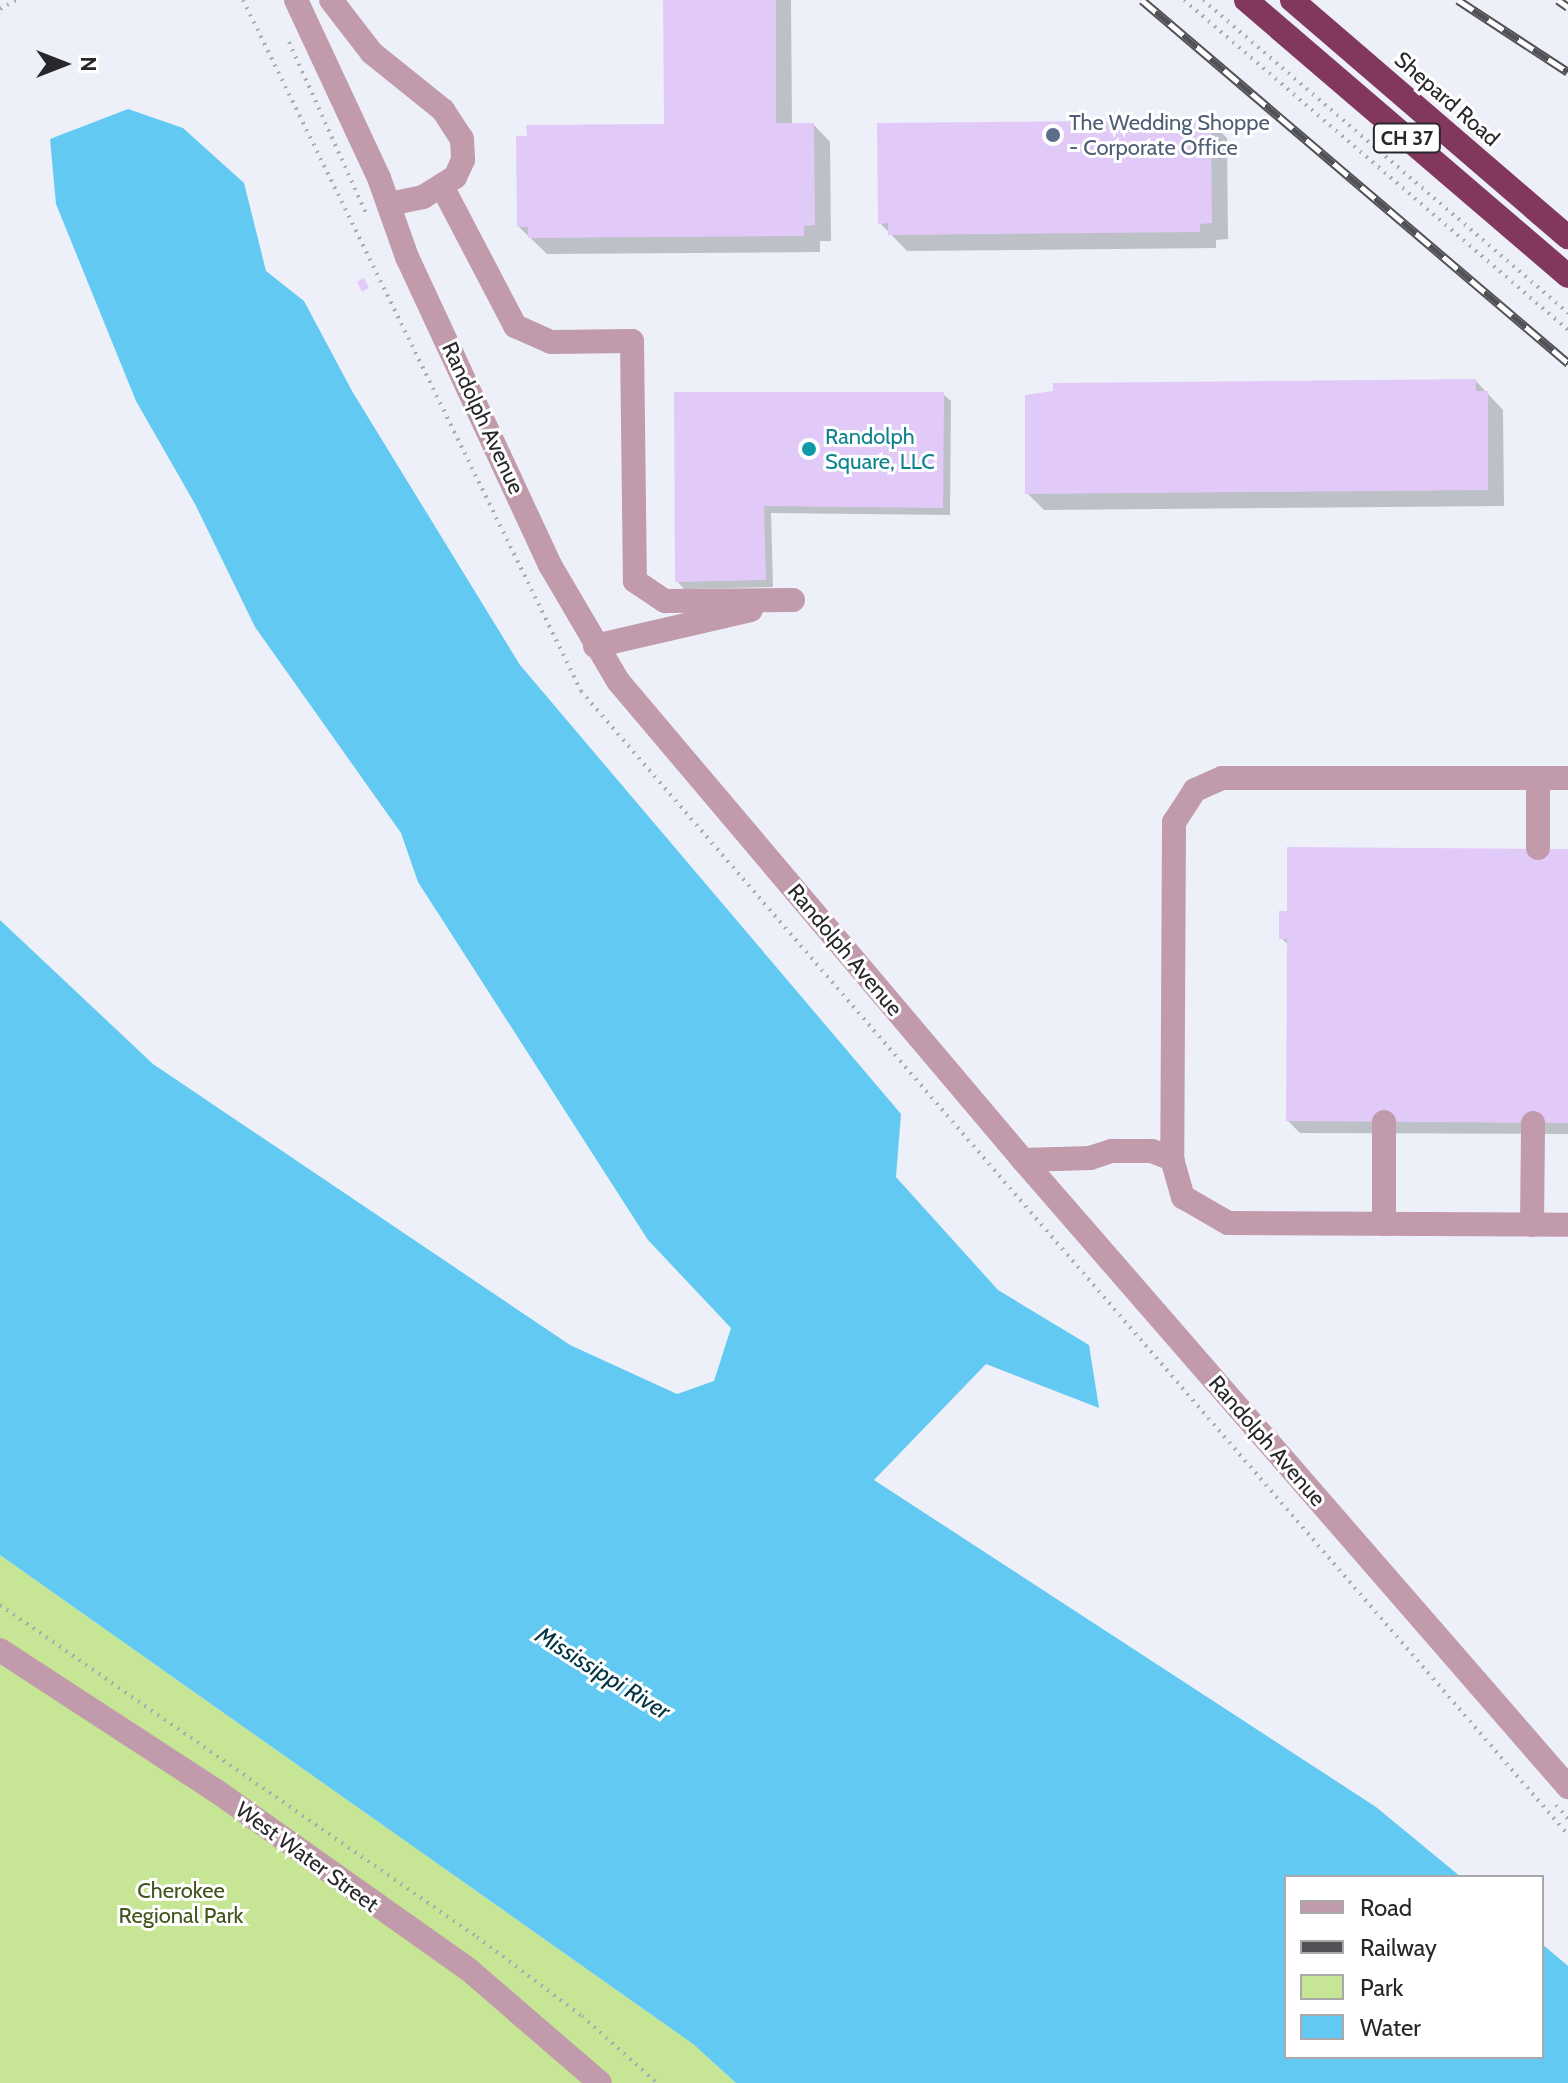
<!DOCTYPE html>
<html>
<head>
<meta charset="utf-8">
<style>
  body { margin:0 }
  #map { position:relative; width:1568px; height:2083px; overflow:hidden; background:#eef0f9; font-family:Cabin,sans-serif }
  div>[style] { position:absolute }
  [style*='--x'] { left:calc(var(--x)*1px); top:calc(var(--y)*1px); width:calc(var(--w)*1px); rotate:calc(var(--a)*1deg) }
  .green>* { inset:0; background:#c7e695 }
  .water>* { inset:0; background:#62caf2 }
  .shadow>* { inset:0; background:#0003 }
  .building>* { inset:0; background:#e2caf8; transform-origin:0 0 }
  .path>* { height:4px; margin-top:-2px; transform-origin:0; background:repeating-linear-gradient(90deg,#abacb3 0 2px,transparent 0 8px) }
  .minor>* { height:24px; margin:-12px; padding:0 12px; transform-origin:12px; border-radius:12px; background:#c19bab }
  .highway>* { height:24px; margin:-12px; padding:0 12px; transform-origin:12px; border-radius:12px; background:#82385d }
  .rail>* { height:9px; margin-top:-4.5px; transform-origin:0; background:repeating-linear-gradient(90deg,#fff 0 18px,#515156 0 36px); box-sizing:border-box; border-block:2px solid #515156 }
  .dots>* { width:22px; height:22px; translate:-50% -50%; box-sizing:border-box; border:4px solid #fff; border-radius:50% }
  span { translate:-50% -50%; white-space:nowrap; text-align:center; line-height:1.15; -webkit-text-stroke:6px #fff; paint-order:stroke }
  .shield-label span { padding:2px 6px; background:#fff; border:2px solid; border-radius:6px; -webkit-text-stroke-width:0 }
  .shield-label { font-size:20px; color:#28282c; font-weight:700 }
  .street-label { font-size:22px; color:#28282c }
  .service-label { font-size:22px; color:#4e5e75 }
  .left { translate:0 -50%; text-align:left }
  .culture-label { font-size:22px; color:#0d838f }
  .park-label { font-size:22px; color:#42541b }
  .water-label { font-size:24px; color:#023444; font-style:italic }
  .legend { position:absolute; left:1284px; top:1875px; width:260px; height:184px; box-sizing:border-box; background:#fff; border:2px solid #a9a9ab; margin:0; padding:10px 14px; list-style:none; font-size:24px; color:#28282c }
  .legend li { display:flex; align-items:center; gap:16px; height:40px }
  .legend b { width:40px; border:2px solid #a9a9ab }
  .north { position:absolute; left:24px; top:24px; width:80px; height:80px; -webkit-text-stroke:6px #fff; paint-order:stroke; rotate:90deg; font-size:22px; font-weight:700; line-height:32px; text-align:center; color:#28282c }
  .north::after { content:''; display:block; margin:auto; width:28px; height:36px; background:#28282c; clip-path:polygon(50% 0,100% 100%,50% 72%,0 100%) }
</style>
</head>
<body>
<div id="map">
  <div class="green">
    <div style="clip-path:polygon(0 1555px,693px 2044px,736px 2083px,0 2083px)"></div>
  </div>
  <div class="water">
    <div style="clip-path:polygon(128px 109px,183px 128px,244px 183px,266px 271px,304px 301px,352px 391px,520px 665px,901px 1114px,896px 1177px,998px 1290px,1089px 1345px,1099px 1408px,986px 1364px,874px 1480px,1376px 1807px,1461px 1877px,1286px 1877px,1286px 2057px,1542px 2057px,1542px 1944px,1568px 1966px,1568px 2083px,736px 2083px,693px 2044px,0 1555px,0 920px,153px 1064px,570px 1345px,677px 1394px,714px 1381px,731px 1328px,648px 1240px,418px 882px,401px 833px,255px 627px,195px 504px,136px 401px,56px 204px,50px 139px)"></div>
  </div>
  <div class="shadow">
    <div style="clip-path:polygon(665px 0,791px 0,792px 125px,814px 125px,830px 142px,831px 241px,820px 241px,820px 252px,547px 254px,519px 227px,666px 126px)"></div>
    <div style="clip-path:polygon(1210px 122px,1227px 138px,1228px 239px,1216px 240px,1216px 248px,907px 251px,880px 223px)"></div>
    <div style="clip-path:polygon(1476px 381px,1503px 410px,1504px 506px,1044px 510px,1027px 493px)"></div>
    <div style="clip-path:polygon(676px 394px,943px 394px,951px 401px,950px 515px,771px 513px,773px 587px,684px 589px,677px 581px)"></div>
    <div style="clip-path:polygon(1568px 850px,1568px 1134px,1300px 1133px,1288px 1121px,1289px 945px,1281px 938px)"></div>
  </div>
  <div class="building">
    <div style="clip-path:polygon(663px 0,776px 0,776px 123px,814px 123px,815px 225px,804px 226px,804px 236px,528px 238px,528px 227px,517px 227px,516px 136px,527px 136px,526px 125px,664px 124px)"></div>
    <div style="clip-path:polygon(1211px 120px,1212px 223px,1200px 224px,1200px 232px,888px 235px,888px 223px,878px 224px,877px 123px)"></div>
    <div style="left:364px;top:278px;width:11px;height:8px;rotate:63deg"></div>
    <div style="clip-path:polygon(1476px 379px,1476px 391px,1488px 391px,1488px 490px,1025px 494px,1025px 395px,1053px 391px,1053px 383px)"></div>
    <div style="clip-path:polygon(674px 392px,944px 392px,943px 508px,764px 506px,766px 580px,675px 582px)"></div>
    <div style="clip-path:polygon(1287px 847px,1568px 849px,1568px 1123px,1286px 1121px,1287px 939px,1279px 939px,1279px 911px,1287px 911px)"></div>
  </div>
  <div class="path">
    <div style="--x:243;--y:0;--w:769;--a:63.93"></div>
    <div style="--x:581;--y:691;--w:1511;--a:49.21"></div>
    <div style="--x:1184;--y:0;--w:506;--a:40.67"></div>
    <div style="--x:1203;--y:0;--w:481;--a:40.6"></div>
    <div style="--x:0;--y:9;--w:19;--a:-28"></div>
    <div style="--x:289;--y:42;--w:188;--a:65.8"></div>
    <div style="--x:0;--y:1605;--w:581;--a:34.84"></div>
    <div style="--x:477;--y:1937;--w:131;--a:37"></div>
    <div style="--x:582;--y:2016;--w:101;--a:41.8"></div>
    <div style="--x:1556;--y:1805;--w:18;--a:49"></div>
  </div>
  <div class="minor">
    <div style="--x:296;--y:0;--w:196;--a:65"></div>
    <div style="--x:379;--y:178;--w:84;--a:70.5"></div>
    <div style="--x:407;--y:257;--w:340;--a:65.1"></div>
    <div style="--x:550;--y:565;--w:134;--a:59.6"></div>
    <div style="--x:618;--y:681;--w:627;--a:49.79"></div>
    <div style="--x:1023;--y:1160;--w:831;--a:49"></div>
    <div style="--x:331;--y:0;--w:67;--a:52.3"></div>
    <div style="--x:372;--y:53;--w:91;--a:38.8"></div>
    <div style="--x:443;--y:110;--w:35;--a:57"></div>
    <div style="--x:462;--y:139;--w:21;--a:87"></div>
    <div style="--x:463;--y:160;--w:19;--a:115"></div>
    <div style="--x:455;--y:177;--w:38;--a:148"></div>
    <div style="--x:423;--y:197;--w:34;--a:168"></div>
    <div style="--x:443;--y:188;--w:156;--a:62.4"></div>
    <div style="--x:515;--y:326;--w:39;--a:24"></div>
    <div style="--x:551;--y:342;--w:81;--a:-0.7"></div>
    <div style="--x:632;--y:341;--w:240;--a:89.3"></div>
    <div style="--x:635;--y:581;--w:36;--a:34"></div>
    <div style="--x:665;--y:601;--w:128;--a:-0.4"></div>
    <div style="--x:595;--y:646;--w:160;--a:-13"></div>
    <div style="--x:1538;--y:778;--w:70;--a:90"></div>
    <div style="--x:1568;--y:778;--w:346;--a:180"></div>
    <div style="--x:1222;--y:778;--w:30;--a:156"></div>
    <div style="--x:1195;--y:790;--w:38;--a:123"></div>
    <div style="--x:1174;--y:822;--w:337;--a:90.3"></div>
    <div style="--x:1172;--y:1159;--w:40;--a:74"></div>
    <div style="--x:1183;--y:1197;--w:52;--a:30"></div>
    <div style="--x:1228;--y:1223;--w:340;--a:0.3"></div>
    <div style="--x:1384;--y:1122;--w:102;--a:90"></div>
    <div style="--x:1023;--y:1160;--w:67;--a:-1.7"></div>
    <div style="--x:1090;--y:1158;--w:23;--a:-18"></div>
    <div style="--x:1112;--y:1151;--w:40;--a:0"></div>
    <div style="--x:1152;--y:1151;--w:22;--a:22"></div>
    <div style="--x:1532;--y:1225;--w:102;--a:-89.4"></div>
    <div style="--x:0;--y:1650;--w:257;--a:33.1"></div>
    <div style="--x:215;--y:1790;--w:310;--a:35.3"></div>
    <div style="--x:468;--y:1969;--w:174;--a:40.8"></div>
  </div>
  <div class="highway">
    <div style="--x:1246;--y:0;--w:424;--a:40.6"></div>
    <div style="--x:1292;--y:0;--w:364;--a:40.7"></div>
  </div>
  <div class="rail">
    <div style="--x:1142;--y:0;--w:560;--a:40.43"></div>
    <div style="--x:1458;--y:0;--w:131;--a:33.2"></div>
    <div style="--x:1558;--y:0;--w:12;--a:35"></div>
  </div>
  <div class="dots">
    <div style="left:1053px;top:135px;background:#5c6f8a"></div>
    <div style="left:809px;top:449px;background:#0f9aa8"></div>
  </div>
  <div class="shield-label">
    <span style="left:1407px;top:138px">CH 37</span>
  </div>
  <div class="street-label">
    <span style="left:1447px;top:99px;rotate:41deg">Shepard Road</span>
    <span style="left:483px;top:418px;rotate:65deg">Randolph Avenue</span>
    <span style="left:845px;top:950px;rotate:50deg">Randolph Avenue</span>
    <span style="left:1267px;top:1441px;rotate:49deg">Randolph Avenue</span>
    <span style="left:307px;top:1857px;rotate:36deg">West Water Street</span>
  </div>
  <div class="service-label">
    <span class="left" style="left:1069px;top:135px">The Wedding Shoppe<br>- Corporate Office</span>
  </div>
  <div class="culture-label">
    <span class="left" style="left:825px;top:449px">Randolph<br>Square, LLC</span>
  </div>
  <div class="park-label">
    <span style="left:181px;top:1903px">Cherokee<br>Regional Park</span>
  </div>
  <div class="water-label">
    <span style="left:603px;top:1673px;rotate:32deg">Mississippi River</span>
  </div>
  <ul class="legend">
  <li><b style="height:10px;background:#c19bab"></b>Road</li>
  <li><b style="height:10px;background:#515156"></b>Railway</li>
  <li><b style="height:22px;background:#c7e695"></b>Park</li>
  <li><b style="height:22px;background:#62caf2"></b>Water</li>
  </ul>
  <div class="north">N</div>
</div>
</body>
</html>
